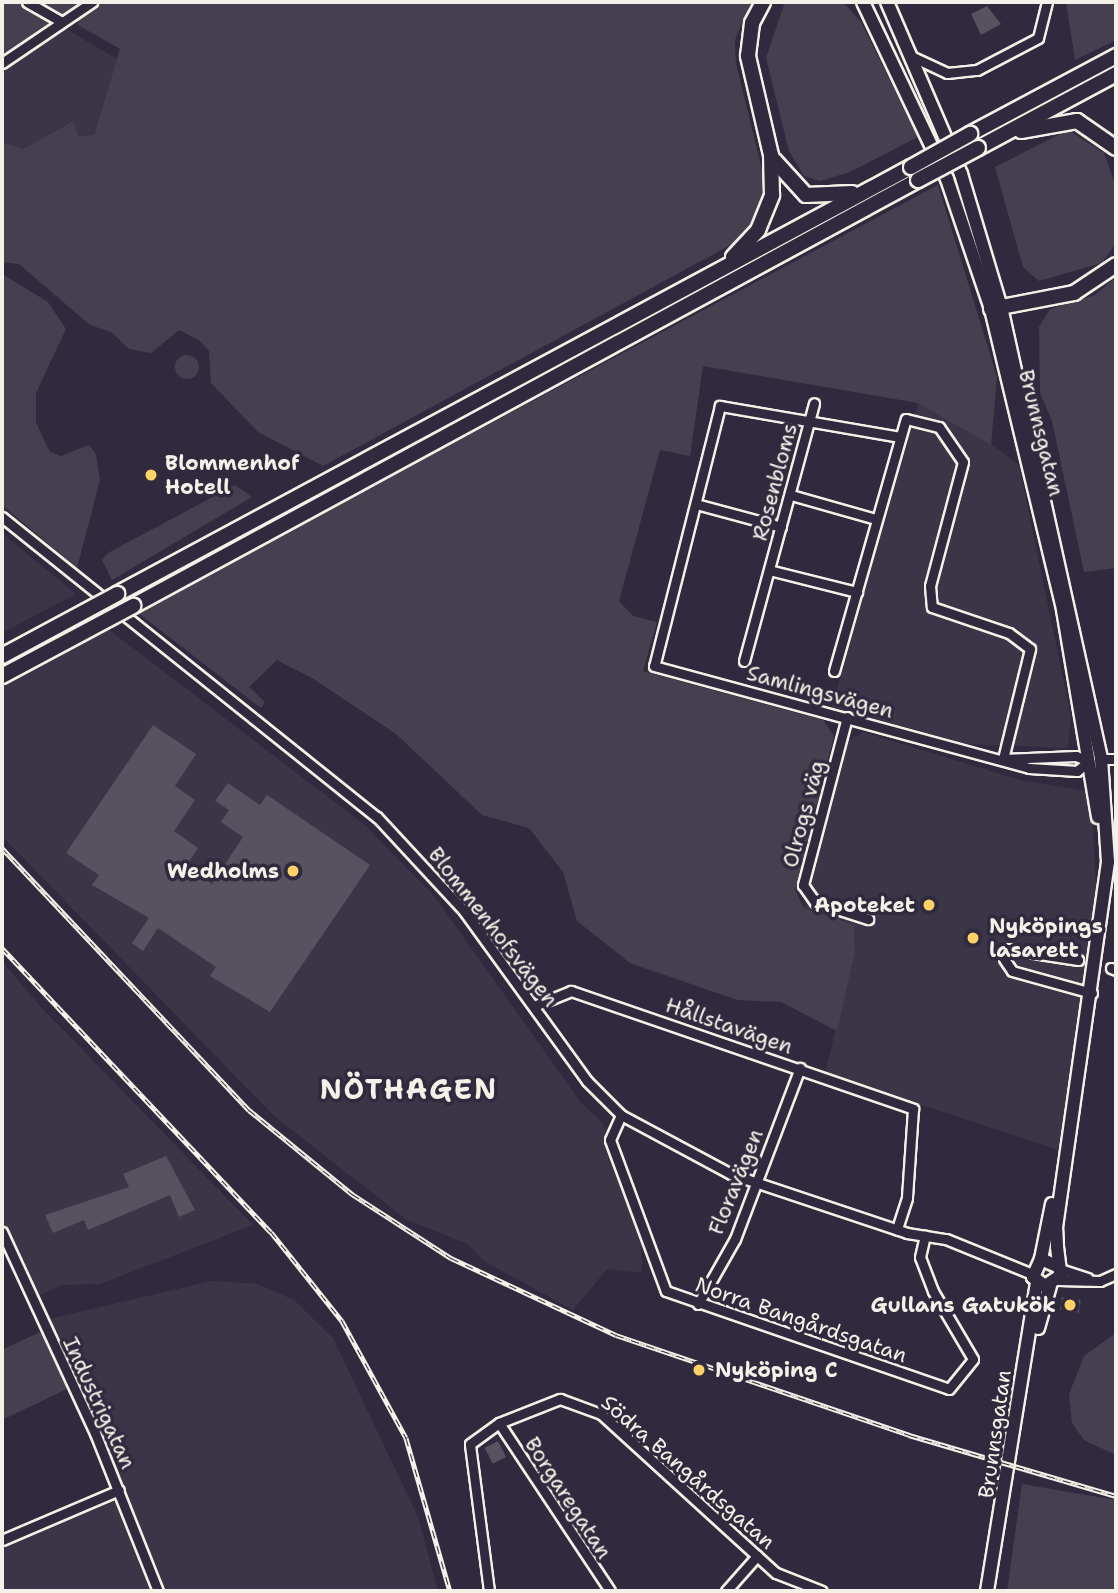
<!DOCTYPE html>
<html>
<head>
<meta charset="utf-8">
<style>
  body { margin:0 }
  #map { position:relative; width:1118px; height:1593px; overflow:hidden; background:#2f2a3d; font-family:"Shantell Sans",sans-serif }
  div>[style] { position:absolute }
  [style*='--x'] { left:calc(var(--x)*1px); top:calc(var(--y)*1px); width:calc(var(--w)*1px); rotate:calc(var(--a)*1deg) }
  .built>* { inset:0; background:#3b3647 }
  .green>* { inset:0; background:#454050 }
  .round { border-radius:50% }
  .building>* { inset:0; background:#56525f; transform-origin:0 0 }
  .minor-tunnel>* { height:9px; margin-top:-4.5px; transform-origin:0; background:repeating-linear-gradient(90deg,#4d4857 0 9px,transparent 0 13.5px) }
  .roads { filter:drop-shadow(2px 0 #f4f1e8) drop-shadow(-2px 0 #f4f1e8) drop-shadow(0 2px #f4f1e8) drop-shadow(0 -2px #f4f1e8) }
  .minor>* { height:9px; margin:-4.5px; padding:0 4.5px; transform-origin:4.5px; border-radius:4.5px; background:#2f2a3d }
  .major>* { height:12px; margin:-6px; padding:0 6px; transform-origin:6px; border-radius:6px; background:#2f2a3d }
  .highway>* { height:14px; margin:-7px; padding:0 7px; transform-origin:7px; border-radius:7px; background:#2f2a3d }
  .rail>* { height:5px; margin-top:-2.5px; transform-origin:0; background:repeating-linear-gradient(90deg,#2f2a3d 0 8px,#f4f1e8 0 16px); box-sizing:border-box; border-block:2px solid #f4f1e8 }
  .bridges { filter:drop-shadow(2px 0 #f4f1e8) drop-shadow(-2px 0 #f4f1e8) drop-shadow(0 2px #f4f1e8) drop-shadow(0 -2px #f4f1e8) }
  .highway-bridge>* { height:14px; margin:-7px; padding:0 7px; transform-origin:7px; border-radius:7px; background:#2f2a3d }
  .dots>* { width:19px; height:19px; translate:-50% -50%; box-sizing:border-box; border:4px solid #2f2a3d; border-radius:50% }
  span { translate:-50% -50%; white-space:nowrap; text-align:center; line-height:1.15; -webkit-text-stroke:7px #2f2a3d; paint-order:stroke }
  .street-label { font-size:21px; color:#f4f1e8 }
  .poi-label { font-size:21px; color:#f4f1e8; font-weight:700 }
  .left { translate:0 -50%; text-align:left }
  .right { translate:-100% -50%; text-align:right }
  .district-label { font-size:28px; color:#f4f1e8; font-weight:700; letter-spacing:2px }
  .frame { position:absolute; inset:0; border:4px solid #f4f1e8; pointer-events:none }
</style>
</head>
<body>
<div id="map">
  <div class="built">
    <div style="clip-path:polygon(63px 27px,117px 59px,94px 135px,78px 136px,72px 121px,23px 149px,2px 142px,2px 68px)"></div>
    <div style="clip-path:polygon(918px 403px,976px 432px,1019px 465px,1071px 717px,1068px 748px,967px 744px,832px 707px)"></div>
    <div style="clip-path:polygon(2px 533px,76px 594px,2px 633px)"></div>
    <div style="clip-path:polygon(108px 629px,366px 826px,434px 896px,582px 1104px,603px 1123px,641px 1246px,642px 1273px,607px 1269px,573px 1310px,484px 1261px,468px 1244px,407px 1220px,274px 1116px,2px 836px,2px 686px)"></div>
    <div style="clip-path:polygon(863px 732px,1020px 780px,1091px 792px,1097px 907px,1058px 1150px,825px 1073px,855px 952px,854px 926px,804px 908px,846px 742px)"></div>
    <div style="clip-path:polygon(2px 961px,39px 1005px,253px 1225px,100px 1284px,61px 1285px,37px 1297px,2px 1217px)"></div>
    <div style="clip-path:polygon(211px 1281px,258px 1284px,294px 1300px,333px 1338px,418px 1517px,438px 1591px,163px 1591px,45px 1320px)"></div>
    <div style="clip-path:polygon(114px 1496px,152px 1591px,2px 1591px,2px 1546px)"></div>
  </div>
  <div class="green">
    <div style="clip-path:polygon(2px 2px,82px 2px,2px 56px)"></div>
    <div style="clip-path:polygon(100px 2px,751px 2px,735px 40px,736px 64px,767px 190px,762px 209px,736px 242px,323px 466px,258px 432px,211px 383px,209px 351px,199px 340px,179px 330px,151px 353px,129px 349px,111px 332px,90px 325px,19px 264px,2px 262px,2px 142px,23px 149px,73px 121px,78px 136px,94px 135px,120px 49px,78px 25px,78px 16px)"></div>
    <div style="clip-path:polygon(785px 2px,843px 2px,861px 22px,918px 137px,850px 172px,820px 181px,804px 176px,789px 151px,766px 58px)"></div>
    <div style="clip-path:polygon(1066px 2px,1116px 2px,1116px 40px,1075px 60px)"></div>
    <div style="clip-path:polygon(1068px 130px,1104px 153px,1116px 187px,1116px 243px,1102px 263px,1039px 281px,1023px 267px,995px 167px)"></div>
    <div style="clip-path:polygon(938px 185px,997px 377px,991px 445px,918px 403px,703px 366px,690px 456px,660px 450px,619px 601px,633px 616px,657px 622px,643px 671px,823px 720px,834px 736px,795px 890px,804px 908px,854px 925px,855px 952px,837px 1031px,781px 1002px,737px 1000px,630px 963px,577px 921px,563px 872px,529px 828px,482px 815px,396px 734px,312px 678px,277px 660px,249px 687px,265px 702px,261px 708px,137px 612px)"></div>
    <div style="clip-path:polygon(2px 274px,48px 302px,66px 329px,36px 393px,36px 423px,50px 452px,61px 456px,89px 445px,96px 454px,100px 480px,77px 568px,2px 505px)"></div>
    <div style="clip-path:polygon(1116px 277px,1116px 568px,1084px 572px,1052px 421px,1040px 393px,1039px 327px,1050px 309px,1095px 295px)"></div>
    <div class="round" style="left:175px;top:355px;width:24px;height:24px"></div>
    <div style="clip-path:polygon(235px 485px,252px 497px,112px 580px,102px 560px,108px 553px)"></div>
    <div style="clip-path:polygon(42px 1331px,67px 1389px,2px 1420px,2px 1350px)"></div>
    <div style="clip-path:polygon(1116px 1333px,1116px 1455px,1084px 1440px,1072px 1423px,1069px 1394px,1084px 1356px)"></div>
    <div style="clip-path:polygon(1022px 1484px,1116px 1500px,1116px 1591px,1007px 1591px)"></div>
  </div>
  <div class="building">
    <div style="clip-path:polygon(987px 6px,1001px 24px,981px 35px,971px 14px)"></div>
    <div style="clip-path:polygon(153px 725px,196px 754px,175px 786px,195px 800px,174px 831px,198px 848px,186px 866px,212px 884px,243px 837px,221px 822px,229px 810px,215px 801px,228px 783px,260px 805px,267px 795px,370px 865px,270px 1012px,210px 976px,216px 967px,158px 928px,143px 951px,132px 943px,149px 918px,92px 885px,99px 875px,66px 853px)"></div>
    <div style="clip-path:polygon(166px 1156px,195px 1210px,179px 1217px,170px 1195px,88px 1230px,84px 1220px,53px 1233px,45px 1215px,129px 1187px,123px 1174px)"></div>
    <div style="left:1062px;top:1297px;width:19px;height:13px;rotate:9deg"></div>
    <div style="left:498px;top:1441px;width:18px;height:15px;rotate:63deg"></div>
  </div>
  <div class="minor-tunnel">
    <div style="--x:1078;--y:960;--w:34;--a:14"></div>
  </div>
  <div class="roads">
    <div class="minor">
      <div style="--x:27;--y:2;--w:40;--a:29.7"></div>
      <div style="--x:913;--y:57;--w:38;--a:25"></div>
      <div style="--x:947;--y:73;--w:30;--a:-6"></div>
      <div style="--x:977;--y:70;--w:69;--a:-27.7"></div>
      <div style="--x:1038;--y:38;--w:37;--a:-76"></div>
      <div style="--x:2;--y:63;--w:109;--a:-34.1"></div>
      <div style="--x:900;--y:437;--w:183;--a:-170.2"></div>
      <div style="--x:720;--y:406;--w:268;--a:104.2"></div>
      <div style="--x:654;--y:666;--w:389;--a:15.2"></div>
      <div style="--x:1029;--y:768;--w:48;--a:3.6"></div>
      <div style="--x:1077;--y:771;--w:16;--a:-40"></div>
      <div style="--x:1089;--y:761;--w:14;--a:-159"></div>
      <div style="--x:1076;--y:756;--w:73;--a:177.6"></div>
      <div style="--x:791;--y:495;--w:88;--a:15.8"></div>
      <div style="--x:696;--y:504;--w:88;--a:15.1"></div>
      <div style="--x:2;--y:517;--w:480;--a:38.7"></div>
      <div style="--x:377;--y:817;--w:128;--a:47.2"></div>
      <div style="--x:464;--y:911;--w:210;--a:54.1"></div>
      <div style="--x:587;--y:1081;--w:48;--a:45"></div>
      <div style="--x:621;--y:1115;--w:125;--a:28.2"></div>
      <div style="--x:731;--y:1174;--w:186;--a:18.5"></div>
      <div style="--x:907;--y:1233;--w:39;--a:9"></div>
      <div style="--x:946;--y:1239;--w:93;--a:22.1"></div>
      <div style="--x:769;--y:570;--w:91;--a:14"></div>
      <div style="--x:744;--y:661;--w:267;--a:-74.8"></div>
      <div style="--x:834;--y:671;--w:262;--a:-74.1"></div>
      <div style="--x:906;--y:419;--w:34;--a:14"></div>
      <div style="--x:939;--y:427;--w:42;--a:55.6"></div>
      <div style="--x:963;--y:462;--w:128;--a:104.9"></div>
      <div style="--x:930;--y:586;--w:21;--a:85"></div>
      <div style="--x:932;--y:607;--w:81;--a:18.7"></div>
      <div style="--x:1009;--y:633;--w:26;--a:37"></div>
      <div style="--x:1030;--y:649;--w:113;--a:103.8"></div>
      <div style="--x:847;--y:717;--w:174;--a:104.7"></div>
      <div style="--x:803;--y:885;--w:21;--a:55"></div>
      <div style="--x:815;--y:902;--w:56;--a:17.8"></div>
      <div style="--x:1101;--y:759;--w:15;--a:0"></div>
      <div style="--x:1007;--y:949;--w:72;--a:8.8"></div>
      <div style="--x:1004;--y:959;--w:14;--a:56"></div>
      <div style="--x:1012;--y:971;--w:83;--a:15.4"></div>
      <div style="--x:1111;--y:968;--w:5;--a:22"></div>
      <div style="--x:534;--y:1006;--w:40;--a:-22"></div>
      <div style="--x:571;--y:991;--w:362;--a:19"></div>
      <div style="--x:913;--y:1109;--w:89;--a:93.9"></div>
      <div style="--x:907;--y:1198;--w:33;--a:108"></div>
      <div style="--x:621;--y:1115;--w:27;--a:114"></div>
      <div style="--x:610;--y:1140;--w:161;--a:69.7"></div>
      <div style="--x:666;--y:1291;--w:299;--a:19.1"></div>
      <div style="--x:949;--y:1389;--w:38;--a:-51"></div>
      <div style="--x:973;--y:1359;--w:79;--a:-120.5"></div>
      <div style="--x:933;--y:1291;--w:36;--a:-111"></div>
      <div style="--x:920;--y:1257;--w:22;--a:-77"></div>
      <div style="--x:2;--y:1232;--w:221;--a:65.2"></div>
      <div style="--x:95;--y:1433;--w:170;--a:68.3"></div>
      <div style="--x:1060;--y:1269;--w:29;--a:18"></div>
      <div style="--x:1058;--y:1280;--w:42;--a:1.4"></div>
      <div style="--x:1100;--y:1281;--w:17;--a:-24"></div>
      <div style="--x:698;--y:1304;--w:75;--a:-60.4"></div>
      <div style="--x:735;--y:1239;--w:183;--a:-69.2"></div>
      <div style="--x:499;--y:1423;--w:201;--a:56.5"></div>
      <div style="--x:2;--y:1540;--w:127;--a:-23.1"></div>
      <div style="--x:489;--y:1591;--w:148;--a:-97.4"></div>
      <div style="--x:470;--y:1444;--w:36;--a:-36"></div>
      <div style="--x:499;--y:1423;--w:66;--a:-21.5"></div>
      <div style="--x:560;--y:1399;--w:44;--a:20.1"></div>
      <div style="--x:601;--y:1414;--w:236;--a:42.3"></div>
      <div style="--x:776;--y:1573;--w:49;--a:21.4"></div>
      <div style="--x:726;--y:1591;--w:47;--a:-48.5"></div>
    </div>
    <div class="major">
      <div style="--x:863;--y:2;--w:196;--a:64.6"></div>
      <div style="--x:947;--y:179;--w:137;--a:71.3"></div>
      <div style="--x:991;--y:309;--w:309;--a:76.5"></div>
      <div style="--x:1063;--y:610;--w:210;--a:80.4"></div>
      <div style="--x:887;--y:2;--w:187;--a:66.7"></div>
      <div style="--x:961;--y:174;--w:139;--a:73.3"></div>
      <div style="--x:1001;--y:307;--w:463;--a:77.5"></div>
      <div style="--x:1101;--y:759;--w:103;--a:86.1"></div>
      <div style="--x:1108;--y:862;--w:368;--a:98.1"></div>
      <div style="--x:1056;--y:1226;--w:21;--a:87"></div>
      <div style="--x:1057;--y:1247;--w:24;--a:83"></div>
      <div style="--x:1060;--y:1271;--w:5;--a:90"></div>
      <div style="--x:1060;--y:1276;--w:18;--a:146"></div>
      <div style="--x:1045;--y:1286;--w:15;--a:-143"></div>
      <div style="--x:1033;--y:1277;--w:20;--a:-66"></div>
      <div style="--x:1041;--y:1259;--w:20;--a:24"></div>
      <div style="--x:1041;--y:1259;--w:56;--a:-78.7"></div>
      <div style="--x:1038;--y:1328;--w:44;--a:-74.1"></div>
      <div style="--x:987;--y:1591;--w:313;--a:-80.8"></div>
    </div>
    <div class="highway">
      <div style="--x:1021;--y:131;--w:57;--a:-10.1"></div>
      <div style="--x:1077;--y:121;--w:47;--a:34.7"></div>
      <div style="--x:970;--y:134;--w:166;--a:-28.1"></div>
      <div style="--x:978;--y:148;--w:157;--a:-28.2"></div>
      <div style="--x:774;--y:160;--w:47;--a:47.6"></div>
      <div style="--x:806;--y:195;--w:46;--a:-2.5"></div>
      <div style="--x:733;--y:257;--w:37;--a:-47"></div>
      <div style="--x:758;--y:230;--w:38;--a:-68"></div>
      <div style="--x:772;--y:195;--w:40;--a:-91.4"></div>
      <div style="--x:771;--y:155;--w:102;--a:-103.1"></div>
      <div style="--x:748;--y:56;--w:33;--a:-83"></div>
      <div style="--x:752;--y:23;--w:24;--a:-62"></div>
      <div style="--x:991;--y:309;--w:85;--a:-10.9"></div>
      <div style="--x:1074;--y:293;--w:50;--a:-33.7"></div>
      <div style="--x:117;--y:594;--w:902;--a:-28.27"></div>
      <div style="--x:133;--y:606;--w:893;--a:-28.49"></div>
    </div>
  </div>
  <div class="rail">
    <div style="--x:2;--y:848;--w:360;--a:46.7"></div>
    <div style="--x:249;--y:1110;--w:133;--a:39.2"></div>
    <div style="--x:352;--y:1194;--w:118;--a:32.9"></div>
    <div style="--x:451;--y:1258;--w:182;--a:25"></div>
    <div style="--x:616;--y:1335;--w:310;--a:18.8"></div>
    <div style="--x:909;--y:1435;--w:216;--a:16.4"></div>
    <div style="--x:2;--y:948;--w:391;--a:46.6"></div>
    <div style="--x:271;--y:1232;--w:114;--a:51.4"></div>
    <div style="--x:342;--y:1321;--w:133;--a:61.3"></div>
    <div style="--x:406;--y:1438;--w:159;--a:74"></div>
  </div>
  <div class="bridges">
    <div class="highway-bridge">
      <div style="--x:911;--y:167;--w:68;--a:-29.2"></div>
      <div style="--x:918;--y:180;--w:68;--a:-28.1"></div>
      <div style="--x:2;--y:656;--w:131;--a:-28.3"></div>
      <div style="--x:2;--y:676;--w:149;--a:-28.1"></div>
    </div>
  </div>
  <div class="dots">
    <div style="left:151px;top:475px;background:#ffd166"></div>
    <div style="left:293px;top:871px;background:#ffd166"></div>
    <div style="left:929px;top:905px;background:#ffd166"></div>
    <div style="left:973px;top:938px;background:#ffd166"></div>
    <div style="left:1070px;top:1305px;background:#ffd166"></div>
    <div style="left:699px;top:1370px;background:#ffd166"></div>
  </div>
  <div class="street-label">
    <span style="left:1041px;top:433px;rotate:76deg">Brunnsgatan</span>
    <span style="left:775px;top:482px;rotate:-75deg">Rosenbloms</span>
    <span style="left:820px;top:692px;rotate:15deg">Samlingsvägen</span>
    <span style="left:804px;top:814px;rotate:-75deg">Olrogs väg</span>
    <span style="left:493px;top:927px;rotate:52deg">Blommenhofsvägen</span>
    <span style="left:729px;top:1026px;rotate:19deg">Hållstavägen</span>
    <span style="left:736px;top:1182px;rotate:-68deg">Floravägen</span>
    <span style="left:801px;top:1320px;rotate:19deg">Norra Bangårdsgatan</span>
    <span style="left:99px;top:1403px;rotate:65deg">Industrigatan</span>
    <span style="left:995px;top:1434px;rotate:-82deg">Brunnsgatan</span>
    <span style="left:688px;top:1472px;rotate:41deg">Södra Bangårdsgatan</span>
    <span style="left:568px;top:1498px;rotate:57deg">Borgaregatan</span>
  </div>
  <div class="poi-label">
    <span class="left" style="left:165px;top:475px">Blommenhof<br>Hotell</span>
    <span class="right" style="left:279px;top:871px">Wedholms</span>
    <span class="right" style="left:915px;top:905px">Apoteket</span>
    <span class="left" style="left:989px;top:938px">Nyköpings<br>lasarett</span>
    <span class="right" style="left:1056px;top:1305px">Gullans Gatukök</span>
    <span class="left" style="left:715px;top:1370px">Nyköping C</span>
  </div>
  <div class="district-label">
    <span style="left:409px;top:1089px">NÖTHAGEN</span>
  </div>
  <div class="frame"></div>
</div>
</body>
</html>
